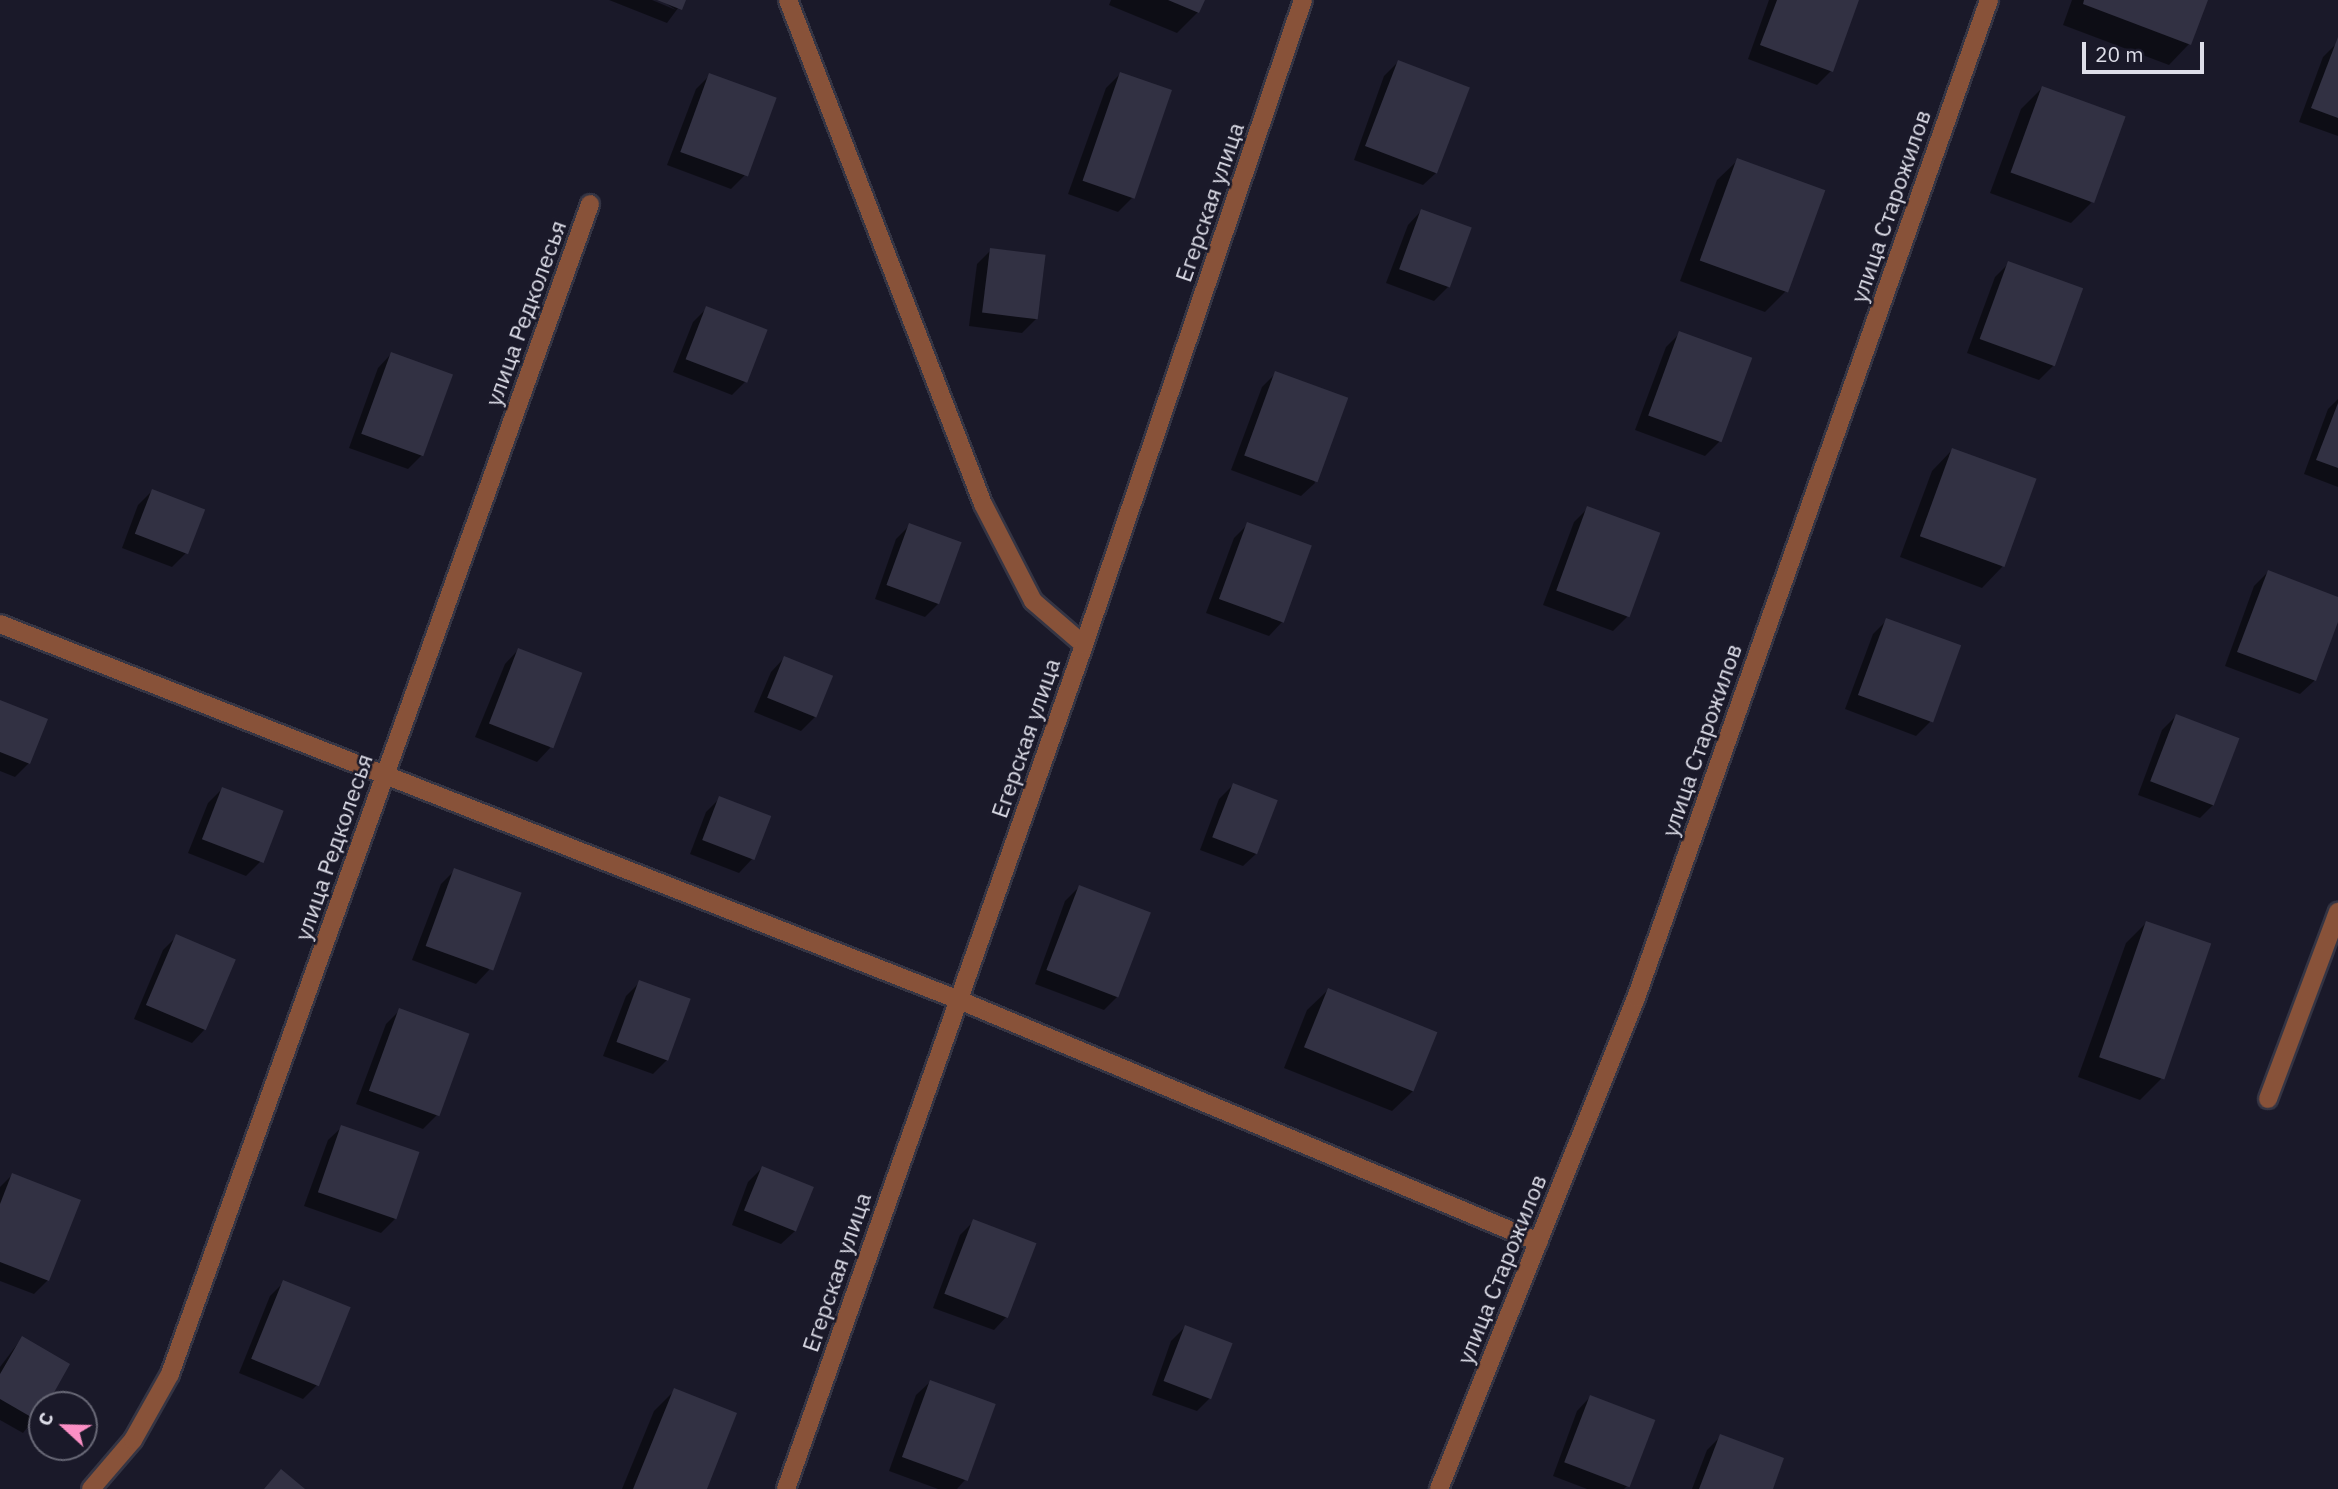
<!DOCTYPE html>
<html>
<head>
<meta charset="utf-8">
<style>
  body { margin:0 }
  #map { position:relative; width:2338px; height:1489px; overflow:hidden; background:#1a1929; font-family:"IBM Plex Sans",sans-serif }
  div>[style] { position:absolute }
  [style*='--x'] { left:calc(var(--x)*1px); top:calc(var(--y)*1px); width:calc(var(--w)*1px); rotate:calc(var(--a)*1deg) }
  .shadow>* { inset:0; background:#0007 }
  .building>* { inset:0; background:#323143; transform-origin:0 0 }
  .roads { filter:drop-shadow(2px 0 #353544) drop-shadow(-2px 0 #353544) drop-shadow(0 2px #353544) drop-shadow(0 -2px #353544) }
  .street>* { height:18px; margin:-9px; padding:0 9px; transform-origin:9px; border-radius:9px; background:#885239 }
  span { translate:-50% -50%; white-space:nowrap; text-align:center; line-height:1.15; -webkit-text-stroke:5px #1a1929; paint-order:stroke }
  .street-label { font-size:23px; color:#dedee9 }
  .north { position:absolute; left:28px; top:1391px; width:70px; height:70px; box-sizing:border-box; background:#1a1929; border:2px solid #686876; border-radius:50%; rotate:292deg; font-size:19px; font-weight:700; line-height:28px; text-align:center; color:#dedee9 }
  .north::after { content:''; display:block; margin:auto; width:24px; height:32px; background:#fb8fc5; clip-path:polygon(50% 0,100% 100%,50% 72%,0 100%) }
  .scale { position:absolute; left:2082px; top:42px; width:122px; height:32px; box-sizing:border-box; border:4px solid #dedee9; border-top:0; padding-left:9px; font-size:21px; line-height:24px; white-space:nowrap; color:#dedee9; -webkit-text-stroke:5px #1a1929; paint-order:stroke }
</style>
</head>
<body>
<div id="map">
  <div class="shadow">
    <div style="clip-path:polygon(609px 0,652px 0,676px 10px,661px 0,684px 0,667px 23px)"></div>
    <div style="clip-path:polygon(1111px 0,1203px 0,1198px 12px,1177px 33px,1109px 5px)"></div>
    <div style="clip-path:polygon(1769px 0,1857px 0,1831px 71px,1817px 85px,1748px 59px)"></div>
    <div style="clip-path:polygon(2072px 0,2206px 0,2189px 44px,2169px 65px,2063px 25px)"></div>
    <div style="clip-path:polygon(2337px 43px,2338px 43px,2338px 136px,2299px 122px,2323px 57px)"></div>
    <div style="clip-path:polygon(1398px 62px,1437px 172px,1423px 185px,1354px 160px,1384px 76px)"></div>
    <div style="clip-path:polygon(1120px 74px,1132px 198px,1118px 212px,1068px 194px,1106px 88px)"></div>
    <div style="clip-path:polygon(710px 75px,745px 175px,731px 189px,667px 165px,696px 89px)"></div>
    <div style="clip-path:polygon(2042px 88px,2091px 203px,2071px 223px,1990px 193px,2021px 109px)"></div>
    <div style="clip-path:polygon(1738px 160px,1786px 291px,1765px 312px,1680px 281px,1717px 180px)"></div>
    <div style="clip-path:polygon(1421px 211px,1448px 287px,1434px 301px,1386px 283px,1408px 225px)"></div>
    <div style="clip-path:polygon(991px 250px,1036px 319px,1022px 333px,969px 326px,977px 264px)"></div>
    <div style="clip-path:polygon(2009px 263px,2053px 366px,2039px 380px,1967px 353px,1995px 277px)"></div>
    <div style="clip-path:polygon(707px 308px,746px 381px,732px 395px,673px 372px,693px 322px)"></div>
    <div style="clip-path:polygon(1680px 333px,1719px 442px,1705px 456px,1635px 430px,1666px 347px)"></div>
    <div style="clip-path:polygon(391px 354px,422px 455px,408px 469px,349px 448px,378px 368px)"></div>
    <div style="clip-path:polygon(1276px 373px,1315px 483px,1301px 496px,1231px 470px,1262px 387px)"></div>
    <div style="clip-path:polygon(2338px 399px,2338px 487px,2304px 474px,2328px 409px)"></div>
    <div style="clip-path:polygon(1952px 450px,2002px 567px,1982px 588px,1900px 557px,1932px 471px)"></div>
    <div style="clip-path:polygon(152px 491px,186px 553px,172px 567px,122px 548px,138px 505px)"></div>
    <div style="clip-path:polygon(1588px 508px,1627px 617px,1613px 631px,1543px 605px,1574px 522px)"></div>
    <div style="clip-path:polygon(1248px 524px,1282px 622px,1269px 636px,1206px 613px,1234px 538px)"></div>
    <div style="clip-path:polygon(910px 525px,939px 603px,925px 617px,875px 599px,896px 539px)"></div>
    <div style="clip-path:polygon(2268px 572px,2338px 599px,2338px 617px,2314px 681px,2300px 694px,2225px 666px,2254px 586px)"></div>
    <div style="clip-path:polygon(1887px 620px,1930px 722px,1916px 736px,1845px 709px,1873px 634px)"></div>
    <div style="clip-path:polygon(518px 650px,550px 748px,537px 762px,475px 737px,505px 664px)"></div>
    <div style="clip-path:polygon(784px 658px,815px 717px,801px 731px,754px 712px,771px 672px)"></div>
    <div style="clip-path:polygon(0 702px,29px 763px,15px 777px,0 771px)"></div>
    <div style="clip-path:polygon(2176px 716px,2214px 804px,2200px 818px,2138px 795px,2162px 730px)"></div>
    <div style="clip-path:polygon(1233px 785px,1257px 853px,1243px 866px,1200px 850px,1219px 799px)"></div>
    <div style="clip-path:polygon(222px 789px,280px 812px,260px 862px,246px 876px,188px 853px,208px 803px)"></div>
    <div style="clip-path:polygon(720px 798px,752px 859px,739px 873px,690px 854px,706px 812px)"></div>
    <div style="clip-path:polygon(455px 870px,489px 970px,476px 984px,412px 960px,441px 884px)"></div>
    <div style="clip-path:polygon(1079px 887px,1118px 996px,1104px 1010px,1035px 984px,1065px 901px)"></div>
    <div style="clip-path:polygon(2146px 923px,2161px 1079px,2140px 1100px,2078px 1077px,2126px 943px)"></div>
    <div style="clip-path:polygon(177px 936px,205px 1029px,192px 1043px,134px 1019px,163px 950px)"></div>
    <div style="clip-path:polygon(640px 982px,667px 1060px,653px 1074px,603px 1056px,626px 996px)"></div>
    <div style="clip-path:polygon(1328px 990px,1413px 1091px,1392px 1111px,1284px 1068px,1307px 1010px)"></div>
    <div style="clip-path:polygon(400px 1010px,437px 1115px,423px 1129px,356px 1104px,386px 1024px)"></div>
    <div style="clip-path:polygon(342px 1127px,395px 1219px,381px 1233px,304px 1206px,328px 1140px)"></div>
    <div style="clip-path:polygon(762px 1168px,795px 1231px,781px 1244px,732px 1225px,748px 1182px)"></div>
    <div style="clip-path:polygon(12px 1175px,48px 1280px,34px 1294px,0 1281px,0 1187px)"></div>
    <div style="clip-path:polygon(974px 1221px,1007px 1316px,994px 1330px,933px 1308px,960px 1235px)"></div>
    <div style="clip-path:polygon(284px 1282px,317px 1385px,303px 1399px,239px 1373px,270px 1296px)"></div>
    <div style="clip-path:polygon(1185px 1327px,1210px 1398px,1197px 1411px,1152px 1395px,1171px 1341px)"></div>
    <div style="clip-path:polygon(22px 1338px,45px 1405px,23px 1433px,0 1420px,0 1367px)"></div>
    <div style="clip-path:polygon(930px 1382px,965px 1480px,957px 1489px,938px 1489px,889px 1471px,916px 1395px)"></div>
    <div style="clip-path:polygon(675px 1390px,705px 1489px,622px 1489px,654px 1411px)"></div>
    <div style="clip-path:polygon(1590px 1397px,1628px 1485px,1624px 1489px,1587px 1489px,1553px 1476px,1577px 1411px)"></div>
    <div style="clip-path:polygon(1721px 1436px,1771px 1489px,1692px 1489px,1707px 1450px)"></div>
  </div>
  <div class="building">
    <div style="clip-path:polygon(657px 0,686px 0,682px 10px)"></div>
    <div style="clip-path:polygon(1168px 0,1205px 0,1199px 13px)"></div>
    <div style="clip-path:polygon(1777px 0,1859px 0,1833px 72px,1760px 45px)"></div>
    <div style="clip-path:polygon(2084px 0,2208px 0,2191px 45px,2083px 4px)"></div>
    <div style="clip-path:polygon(2338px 37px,2338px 118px,2311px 108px)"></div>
    <div style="left:1398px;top:60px;width:77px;height:92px;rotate:21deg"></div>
    <div style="left:1120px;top:72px;width:55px;height:115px;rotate:19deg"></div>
    <div style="left:709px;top:73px;width:72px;height:84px;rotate:20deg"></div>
    <div style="left:2042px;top:86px;width:89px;height:92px;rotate:20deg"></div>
    <div style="left:1737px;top:158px;width:94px;height:109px;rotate:20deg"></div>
    <div style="left:1421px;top:209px;width:54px;height:64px;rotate:20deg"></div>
    <div style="left:990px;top:248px;width:56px;height:65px;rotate:7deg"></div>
    <div style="left:2008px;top:261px;width:80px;height:83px;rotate:20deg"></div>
    <div style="left:706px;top:306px;width:66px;height:57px;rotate:21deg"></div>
    <div style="left:1679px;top:331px;width:78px;height:90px;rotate:20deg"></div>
    <div style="left:391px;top:352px;width:66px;height:87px;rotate:20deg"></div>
    <div style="left:1275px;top:371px;width:78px;height:90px;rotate:20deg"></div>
    <div style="clip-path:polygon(2338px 403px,2338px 468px,2316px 460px)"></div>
    <div style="left:1952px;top:448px;width:90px;height:94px;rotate:20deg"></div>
    <div style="left:152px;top:489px;width:57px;height:48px;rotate:21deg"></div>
    <div style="left:1587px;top:506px;width:78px;height:90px;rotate:20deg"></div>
    <div style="left:1247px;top:522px;width:69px;height:82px;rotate:20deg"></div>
    <div style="left:909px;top:523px;width:56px;height:66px;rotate:20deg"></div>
    <div style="clip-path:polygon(2268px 570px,2338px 597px,2338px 622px,2316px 681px,2237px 652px)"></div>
    <div style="left:1886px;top:618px;width:80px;height:82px;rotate:20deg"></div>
    <div style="left:518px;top:648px;width:69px;height:81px;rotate:21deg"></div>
    <div style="left:784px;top:656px;width:53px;height:45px;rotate:22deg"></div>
    <div style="clip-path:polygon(0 700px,48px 719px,30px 764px,0 752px)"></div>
    <div style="left:2176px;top:714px;width:68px;height:72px;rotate:21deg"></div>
    <div style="left:1233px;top:783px;width:48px;height:58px;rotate:21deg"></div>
    <div style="left:222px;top:787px;width:66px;height:56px;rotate:21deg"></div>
    <div style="left:719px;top:796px;width:56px;height:47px;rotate:21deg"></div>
    <div style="left:454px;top:868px;width:72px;height:83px;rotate:20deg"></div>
    <div style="left:1079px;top:885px;width:77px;height:91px;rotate:21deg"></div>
    <div style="left:2146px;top:921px;width:69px;height:144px;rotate:19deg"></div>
    <div style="left:176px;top:934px;width:65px;height:77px;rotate:23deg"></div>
    <div style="left:639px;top:980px;width:55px;height:66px;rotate:20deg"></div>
    <div style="left:1328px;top:988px;width:118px;height:64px;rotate:22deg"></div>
    <div style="left:399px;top:1008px;width:75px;height:88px;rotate:20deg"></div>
    <div style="left:341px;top:1125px;width:83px;height:71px;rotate:19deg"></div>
    <div style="left:762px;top:1166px;width:56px;height:48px;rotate:22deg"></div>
    <div style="clip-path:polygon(12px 1173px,81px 1200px,49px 1281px,0 1262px,0 1204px)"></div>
    <div style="left:973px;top:1219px;width:68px;height:80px;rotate:21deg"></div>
    <div style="left:283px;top:1280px;width:73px;height:85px;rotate:22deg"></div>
    <div style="left:1185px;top:1325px;width:51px;height:60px;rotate:21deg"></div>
    <div style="clip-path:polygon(22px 1336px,70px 1364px,47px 1405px,42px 1405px,38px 1421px,0 1399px,0 1374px)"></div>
    <div style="left:930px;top:1380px;width:70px;height:82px;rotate:20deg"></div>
    <div style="clip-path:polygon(674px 1388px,737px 1413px,707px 1489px,633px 1489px)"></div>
    <div style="left:1590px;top:1395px;width:70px;height:72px;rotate:21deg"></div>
    <div style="clip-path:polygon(1720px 1434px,1784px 1458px,1773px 1489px,1699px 1489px)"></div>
    <div style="clip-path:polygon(281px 1469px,305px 1489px,264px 1489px)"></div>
  </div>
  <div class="roads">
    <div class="street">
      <div style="--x:788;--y:0;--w:540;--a:68.85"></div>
      <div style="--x:983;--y:504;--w:109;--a:62.7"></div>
      <div style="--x:1033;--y:601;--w:67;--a:40.8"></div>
      <div style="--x:0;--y:624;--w:1030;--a:21.41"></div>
      <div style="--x:959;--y:1000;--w:628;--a:22.68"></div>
      <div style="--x:2268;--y:1099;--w:200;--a:-69.5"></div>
      <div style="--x:91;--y:1489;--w:65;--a:-49.4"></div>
      <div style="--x:133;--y:1440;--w:76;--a:-60.7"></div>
      <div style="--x:170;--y:1374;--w:1243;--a:-70.25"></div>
      <div style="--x:786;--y:1489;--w:895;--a:-70.55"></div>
      <div style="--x:1084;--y:645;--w:681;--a:-71.25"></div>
      <div style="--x:1439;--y:1489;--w:529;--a:-68.14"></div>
      <div style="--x:1636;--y:998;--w:1059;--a:-70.52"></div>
    </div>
  </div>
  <div class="street-label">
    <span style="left:1209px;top:202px;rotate:-71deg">Егерская улица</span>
    <span style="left:1890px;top:206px;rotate:-71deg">улица Старожилов</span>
    <span style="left:525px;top:313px;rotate:-70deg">улица Редколесья</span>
    <span style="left:1025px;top:738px;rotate:-71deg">Егерская улица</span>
    <span style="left:1701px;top:740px;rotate:-71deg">улица Старожилов</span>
    <span style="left:333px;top:847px;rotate:-71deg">улица Редколесья</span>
    <span style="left:1501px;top:1269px;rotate:-68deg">улица Старожилов</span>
    <span style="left:836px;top:1272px;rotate:-71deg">Егерская улица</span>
  </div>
  <div class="north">С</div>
  <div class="scale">20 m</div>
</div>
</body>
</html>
